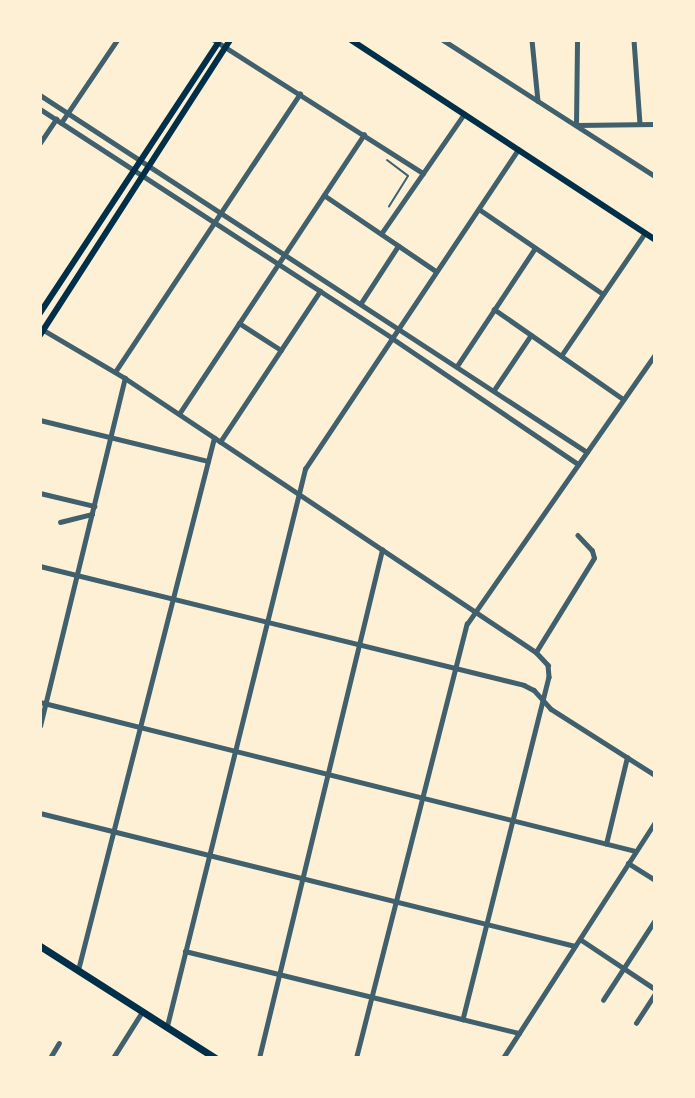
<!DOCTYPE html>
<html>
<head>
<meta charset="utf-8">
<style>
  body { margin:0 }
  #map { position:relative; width:695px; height:1098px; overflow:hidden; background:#fdf0d5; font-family:Spectral,serif }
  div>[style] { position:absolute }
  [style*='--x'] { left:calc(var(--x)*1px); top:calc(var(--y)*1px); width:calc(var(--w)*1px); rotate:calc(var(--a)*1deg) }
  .service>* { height:2px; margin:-1px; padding:0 1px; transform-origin:1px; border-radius:1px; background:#3f606c }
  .minor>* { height:4.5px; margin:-2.25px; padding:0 2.25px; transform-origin:2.25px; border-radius:2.25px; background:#3f606c }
  .secondary>* { height:6px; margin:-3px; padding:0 3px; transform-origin:3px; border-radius:3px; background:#003049 }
  .primary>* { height:7px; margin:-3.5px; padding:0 3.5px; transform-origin:3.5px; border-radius:3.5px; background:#003049 }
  span { translate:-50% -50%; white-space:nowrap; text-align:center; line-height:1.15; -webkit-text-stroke:7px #fdf0d5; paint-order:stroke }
  .frame { position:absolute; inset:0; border:42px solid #fdf0d5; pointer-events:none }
</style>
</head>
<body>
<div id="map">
  <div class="service">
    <div style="--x:387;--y:160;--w:26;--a:37"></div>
    <div style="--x:408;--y:176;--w:36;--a:122"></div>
  </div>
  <div class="minor">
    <div style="--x:214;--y:40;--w:248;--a:32.5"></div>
    <div style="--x:443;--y:40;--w:252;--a:32.7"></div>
    <div style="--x:532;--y:40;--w:61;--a:84.4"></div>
    <div style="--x:634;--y:40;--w:84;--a:85.9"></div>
    <div style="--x:40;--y:95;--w:653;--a:33.13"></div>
    <div style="--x:40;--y:109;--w:420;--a:33"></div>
    <div style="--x:392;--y:338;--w:225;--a:34.1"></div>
    <div style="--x:61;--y:123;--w:100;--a:-56"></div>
    <div style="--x:576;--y:125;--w:85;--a:-89.3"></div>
    <div style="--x:577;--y:125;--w:78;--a:-0.7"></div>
    <div style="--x:40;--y:143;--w:29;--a:-56"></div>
    <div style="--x:324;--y:195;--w:135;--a:34.2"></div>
    <div style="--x:479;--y:209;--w:150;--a:34.4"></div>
    <div style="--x:381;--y:234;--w:146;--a:-55.3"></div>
    <div style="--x:361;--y:303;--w:68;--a:-57"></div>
    <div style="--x:494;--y:309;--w:157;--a:34.9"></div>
    <div style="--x:239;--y:323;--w:50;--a:32.7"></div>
    <div style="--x:40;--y:328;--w:99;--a:30.5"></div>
    <div style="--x:125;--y:378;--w:494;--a:33.7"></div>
    <div style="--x:536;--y:652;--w:18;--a:47"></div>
    <div style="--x:548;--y:665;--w:12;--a:85"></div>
    <div style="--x:549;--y:677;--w:353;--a:104.1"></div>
    <div style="--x:561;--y:356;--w:149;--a:-55.7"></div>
    <div style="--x:457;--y:366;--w:141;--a:-56.5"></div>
    <div style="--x:115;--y:372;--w:334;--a:-56.4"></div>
    <div style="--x:494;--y:390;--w:66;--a:-56.1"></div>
    <div style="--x:179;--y:414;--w:335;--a:-56.5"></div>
    <div style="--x:40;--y:420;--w:173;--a:13.7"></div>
    <div style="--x:220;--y:442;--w:181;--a:-56.5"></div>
    <div style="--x:40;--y:493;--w:56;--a:13.5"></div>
    <div style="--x:60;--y:522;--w:33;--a:-14"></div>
    <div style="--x:40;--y:566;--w:498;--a:13.8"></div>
    <div style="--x:524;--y:685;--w:11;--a:27"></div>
    <div style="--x:534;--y:690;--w:25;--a:48"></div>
    <div style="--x:551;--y:709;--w:123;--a:32.4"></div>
    <div style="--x:536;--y:652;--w:110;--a:-58.3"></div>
    <div style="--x:594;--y:558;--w:7;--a:-106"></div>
    <div style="--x:592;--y:551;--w:21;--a:-133"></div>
    <div style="--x:40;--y:702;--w:614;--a:14.04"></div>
    <div style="--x:40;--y:726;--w:358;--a:-76.3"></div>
    <div style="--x:40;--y:813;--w:551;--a:13.96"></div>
    <div style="--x:606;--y:844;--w:89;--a:-76.4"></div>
    <div style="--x:628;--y:863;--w:32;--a:32"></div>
    <div style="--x:580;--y:939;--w:90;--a:33.7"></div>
    <div style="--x:185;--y:951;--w:344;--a:13.8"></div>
    <div style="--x:78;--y:970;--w:549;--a:-75.66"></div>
    <div style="--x:603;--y:1000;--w:95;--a:-57"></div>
    <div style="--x:636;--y:1023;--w:35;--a:-57"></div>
    <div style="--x:167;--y:1026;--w:574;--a:-76.08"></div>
    <div style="--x:305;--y:469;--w:384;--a:-56.3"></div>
    <div style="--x:50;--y:1058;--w:17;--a:-59"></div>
    <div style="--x:113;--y:1058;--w:54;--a:-57.8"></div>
    <div style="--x:259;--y:1058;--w:523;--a:-76.39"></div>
    <div style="--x:356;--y:1058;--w:448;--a:-75.7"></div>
    <div style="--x:467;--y:624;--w:328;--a:-55.1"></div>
    <div style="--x:503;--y:1058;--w:281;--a:-57.2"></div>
  </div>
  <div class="secondary">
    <div style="--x:351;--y:40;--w:364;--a:33.3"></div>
    <div style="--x:40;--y:313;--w:323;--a:-56.6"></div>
    <div style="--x:40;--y:335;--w:351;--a:-57.2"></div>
  </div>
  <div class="primary">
    <div style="--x:40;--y:946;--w:208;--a:32.6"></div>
  </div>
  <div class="frame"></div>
</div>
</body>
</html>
